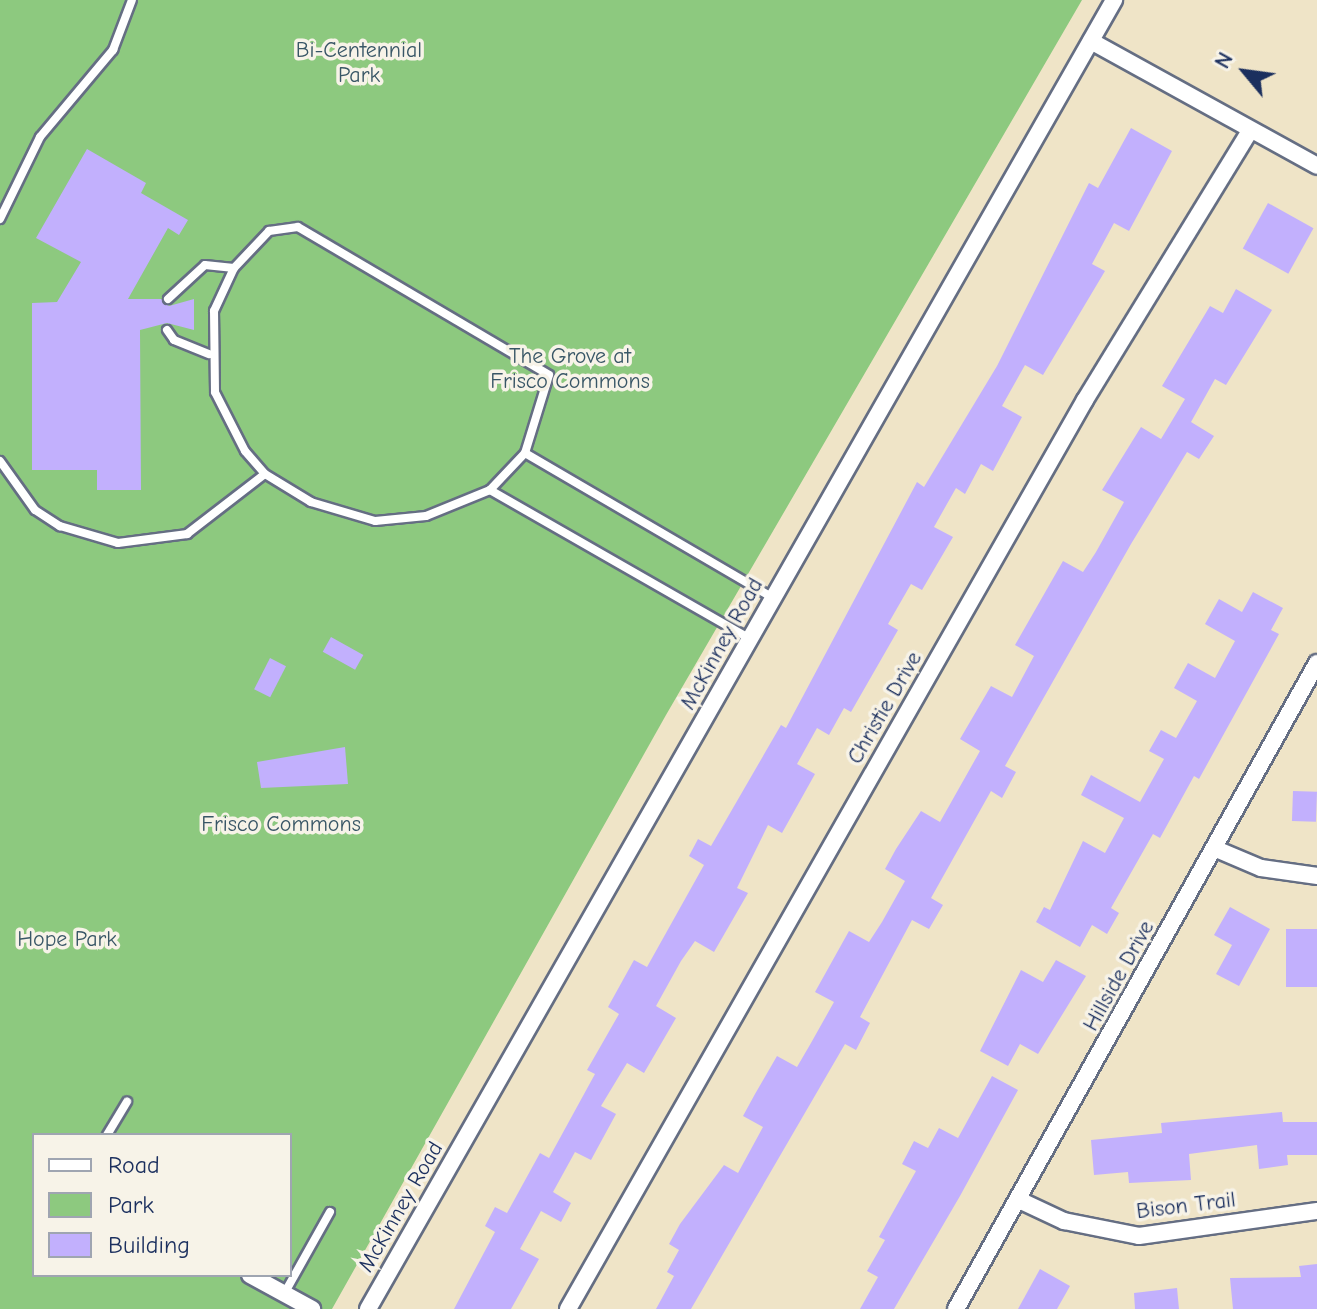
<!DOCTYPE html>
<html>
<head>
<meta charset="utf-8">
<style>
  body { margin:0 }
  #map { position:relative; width:1317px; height:1309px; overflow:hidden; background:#efe4c7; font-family:"Comic Neue",sans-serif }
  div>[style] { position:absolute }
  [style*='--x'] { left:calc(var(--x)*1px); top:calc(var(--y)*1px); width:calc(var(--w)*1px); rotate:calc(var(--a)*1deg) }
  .green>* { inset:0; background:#8dc97f }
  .building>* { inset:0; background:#c2b0fd; transform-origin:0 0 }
  .roads { filter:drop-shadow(2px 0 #656e83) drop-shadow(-2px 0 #656e83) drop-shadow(0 2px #656e83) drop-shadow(0 -2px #656e83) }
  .lane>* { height:8px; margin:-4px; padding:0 4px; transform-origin:4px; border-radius:4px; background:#fff }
  .street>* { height:16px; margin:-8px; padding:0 8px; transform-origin:8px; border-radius:8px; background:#fff }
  span { translate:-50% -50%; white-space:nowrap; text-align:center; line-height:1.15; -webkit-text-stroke:7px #f7f3e8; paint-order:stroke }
  .park-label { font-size:22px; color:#385666 }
  .street-label { font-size:22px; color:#1b2f5e }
  .legend { position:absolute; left:32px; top:1133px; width:260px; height:144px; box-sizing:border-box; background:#f7f3e8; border:2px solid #9fa5b1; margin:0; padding:10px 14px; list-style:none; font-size:24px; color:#1b2f5e }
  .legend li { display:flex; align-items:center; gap:16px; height:40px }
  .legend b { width:40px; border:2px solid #9fa5b1 }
  .north { position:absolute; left:1205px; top:32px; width:80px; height:80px; -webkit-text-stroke:6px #f7f3e8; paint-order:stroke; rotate:299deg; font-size:22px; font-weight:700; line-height:32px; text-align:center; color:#1b2f5e }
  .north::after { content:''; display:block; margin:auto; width:28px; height:36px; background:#1b2f5e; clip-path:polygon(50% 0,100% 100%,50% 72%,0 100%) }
</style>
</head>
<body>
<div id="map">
  <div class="green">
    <div style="clip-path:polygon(evenodd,0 0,1082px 0,666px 715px,332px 1309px,0 1309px,0 0,34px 1135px,290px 1135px,290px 1275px,34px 1275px,34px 1135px)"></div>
  </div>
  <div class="building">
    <div style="clip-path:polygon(1131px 128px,1172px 151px,1129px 231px,1114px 223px,1092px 264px,1105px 271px,1043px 375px,1025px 365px,1002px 406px,1022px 417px,993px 471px,981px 464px,965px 494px,956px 488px,934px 527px,953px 537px,922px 590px,911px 584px,888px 624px,898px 630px,851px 712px,844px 708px,829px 735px,817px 728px,797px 764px,815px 774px,782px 833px,768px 825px,737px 888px,748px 893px,714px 952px,695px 941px,681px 961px,656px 1006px,676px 1018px,644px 1073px,627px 1063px,601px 1106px,616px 1114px,591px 1160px,575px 1152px,553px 1192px,571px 1203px,561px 1222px,541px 1211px,520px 1249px,539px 1259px,511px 1309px,454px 1309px,495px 1232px,485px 1226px,495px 1207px,507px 1213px,540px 1153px,549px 1158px,595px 1074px,587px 1070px,619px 1014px,608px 1007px,634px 960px,647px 967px,704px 865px,689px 856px,698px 839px,711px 846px,781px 725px,786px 728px,917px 482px,924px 487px,997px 366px,1089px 183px,1098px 188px)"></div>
    <div style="clip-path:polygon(87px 149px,146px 183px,141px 193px,188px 220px,179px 235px,168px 228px,128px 299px,161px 299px,169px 306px,194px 299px,194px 330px,167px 323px,140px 330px,141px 490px,97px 490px,97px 470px,32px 470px,32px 303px,57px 302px,81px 262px,36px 238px)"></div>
    <div style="left:1268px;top:203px;width:52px;height:52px;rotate:29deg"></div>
    <div style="clip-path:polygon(1236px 289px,1272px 310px,1226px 385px,1215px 379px,1191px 422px,1214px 436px,1199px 459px,1187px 452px,1131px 544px,1005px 766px,1016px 772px,1002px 798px,991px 791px,931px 898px,943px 905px,929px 929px,912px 920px,860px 1017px,870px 1023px,856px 1050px,845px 1044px,691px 1309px,656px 1309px,674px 1276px,667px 1272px,679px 1250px,669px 1244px,680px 1224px,724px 1165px,738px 1173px,763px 1127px,743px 1116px,755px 1094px,777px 1056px,797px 1067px,811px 1043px,834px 1002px,815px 992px,849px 931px,869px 942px,882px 922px,905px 881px,885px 869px,896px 849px,921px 811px,940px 822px,980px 751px,960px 739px,991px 686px,1012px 697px,1034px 656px,1015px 645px,1063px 561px,1083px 572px,1096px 552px,1124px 502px,1102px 490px,1141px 427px,1161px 439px,1185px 399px,1162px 386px,1210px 306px,1223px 313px)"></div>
    <div style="clip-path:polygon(1253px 592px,1283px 608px,1271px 630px,1279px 634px,1199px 779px,1194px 776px,1160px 838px,1153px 834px,1111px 908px,1119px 913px,1107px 934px,1092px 925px,1080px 947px,1036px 922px,1044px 907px,1050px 910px,1083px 841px,1105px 853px,1124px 818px,1081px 795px,1091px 775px,1140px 802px,1164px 759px,1149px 751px,1161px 730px,1176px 738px,1197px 701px,1174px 688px,1188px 663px,1215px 678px,1235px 641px,1205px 624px,1219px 599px,1242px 612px)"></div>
    <div style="left:331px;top:637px;width:37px;height:17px;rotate:29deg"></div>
    <div style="left:270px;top:658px;width:18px;height:35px;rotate:27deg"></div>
    <div style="clip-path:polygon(345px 747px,348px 784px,261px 788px,257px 762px)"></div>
    <div style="left:1293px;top:791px;width:24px;height:30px;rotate:2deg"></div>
    <div style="clip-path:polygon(1230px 907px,1270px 929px,1239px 986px,1216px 974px,1232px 945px,1214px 935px)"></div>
    <div style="left:1317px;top:929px;width:58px;height:31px;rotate:90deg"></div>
    <div style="clip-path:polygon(1056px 960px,1086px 976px,1038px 1054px,1020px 1044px,1008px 1066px,980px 1051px,1021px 970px,1043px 982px)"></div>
    <div style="clip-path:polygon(992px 1076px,1018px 1090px,960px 1196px,894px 1309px,860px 1309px,878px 1277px,867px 1271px,885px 1240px,879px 1237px,916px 1171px,902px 1164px,914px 1141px,928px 1148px,939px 1128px,958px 1138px)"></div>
    <div style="clip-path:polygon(1282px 1112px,1283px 1122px,1317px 1122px,1317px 1155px,1287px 1155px,1288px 1165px,1259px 1169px,1257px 1145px,1189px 1154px,1191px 1180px,1129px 1183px,1128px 1172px,1094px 1175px,1091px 1140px,1162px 1133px,1161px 1123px)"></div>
    <div style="clip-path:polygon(1317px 1264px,1317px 1309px,1233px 1309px,1230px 1278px,1301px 1277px,1299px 1266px)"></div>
    <div style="clip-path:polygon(1040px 1269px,1070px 1286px,1057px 1309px,1018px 1309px)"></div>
    <div style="clip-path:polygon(1177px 1288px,1179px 1309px,1135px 1309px,1134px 1293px)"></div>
  </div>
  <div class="roads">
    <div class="lane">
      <div style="--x:0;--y:219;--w:91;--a:-64"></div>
      <div style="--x:40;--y:137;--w:114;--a:-50"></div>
      <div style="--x:113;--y:50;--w:53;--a:-69.2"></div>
      <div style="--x:298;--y:227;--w:291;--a:30.5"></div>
      <div style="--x:549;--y:375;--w:82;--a:107.1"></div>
      <div style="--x:525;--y:453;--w:51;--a:133.4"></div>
      <div style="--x:490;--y:490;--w:69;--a:157.9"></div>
      <div style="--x:426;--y:516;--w:51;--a:174.4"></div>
      <div style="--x:375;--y:521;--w:67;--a:-163.5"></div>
      <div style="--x:311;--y:502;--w:54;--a:-148.7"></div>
      <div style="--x:265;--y:474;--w:30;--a:-131"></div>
      <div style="--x:245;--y:451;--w:66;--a:-117"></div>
      <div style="--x:215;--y:392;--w:81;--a:-90.7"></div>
      <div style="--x:214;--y:311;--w:47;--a:-65.1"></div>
      <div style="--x:234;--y:268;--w:51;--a:-46.6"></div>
      <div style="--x:269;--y:231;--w:29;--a:-8"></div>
      <div style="--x:168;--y:299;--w:50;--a:-42.6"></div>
      <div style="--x:205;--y:265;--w:29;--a:6"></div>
      <div style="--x:167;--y:330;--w:12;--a:55"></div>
      <div style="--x:174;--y:340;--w:38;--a:22"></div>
      <div style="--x:525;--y:453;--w:287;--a:30.3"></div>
      <div style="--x:0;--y:461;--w:60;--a:54.5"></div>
      <div style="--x:35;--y:510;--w:30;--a:33"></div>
      <div style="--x:60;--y:526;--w:60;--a:16.3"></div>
      <div style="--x:118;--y:543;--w:70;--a:-7.4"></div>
      <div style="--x:187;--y:534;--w:98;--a:-37.6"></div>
      <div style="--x:490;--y:490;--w:300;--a:29.8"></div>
      <div style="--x:107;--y:1135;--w:39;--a:-59"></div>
      <div style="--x:284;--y:1294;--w:94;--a:-60.7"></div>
    </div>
    <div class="street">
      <div style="--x:1091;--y:41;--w:258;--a:28.9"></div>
      <div style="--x:1216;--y:849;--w:49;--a:22.9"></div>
      <div style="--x:1261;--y:868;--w:57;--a:8.1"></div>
      <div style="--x:1019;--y:1200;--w:50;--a:25"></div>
      <div style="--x:1064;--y:1221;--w:76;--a:11.3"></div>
      <div style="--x:1139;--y:1236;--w:180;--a:-8"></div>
      <div style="--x:250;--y:1275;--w:71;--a:28.7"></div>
      <div style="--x:368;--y:1309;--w:1507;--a:-60.32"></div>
      <div style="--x:568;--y:1309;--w:1046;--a:-60.37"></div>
      <div style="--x:1085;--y:400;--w:312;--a:-58.5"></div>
      <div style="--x:956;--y:1309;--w:740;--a:-60.8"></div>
    </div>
  </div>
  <div class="park-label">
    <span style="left:359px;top:63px">Bi-Centennial<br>Park</span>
    <span style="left:570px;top:369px">The Grove at<br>Frisco Commons</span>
    <span style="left:281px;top:825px">Frisco Commons</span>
    <span style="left:67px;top:940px">Hope Park</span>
  </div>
  <div class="street-label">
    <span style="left:722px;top:644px;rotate:-61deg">McKinney Road</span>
    <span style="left:885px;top:708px;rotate:-60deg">Christie Drive</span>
    <span style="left:1119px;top:976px;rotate:-61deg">Hillside Drive</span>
    <span style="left:1186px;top:1206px;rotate:-7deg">Bison Trail</span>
    <span style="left:401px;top:1207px;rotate:-60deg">McKinney Road</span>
  </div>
  <ul class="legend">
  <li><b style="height:10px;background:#fff"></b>Road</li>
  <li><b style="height:22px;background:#8dc97f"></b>Park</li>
  <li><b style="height:22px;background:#c2b0fd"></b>Building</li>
  </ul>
  <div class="north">N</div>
</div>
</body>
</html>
